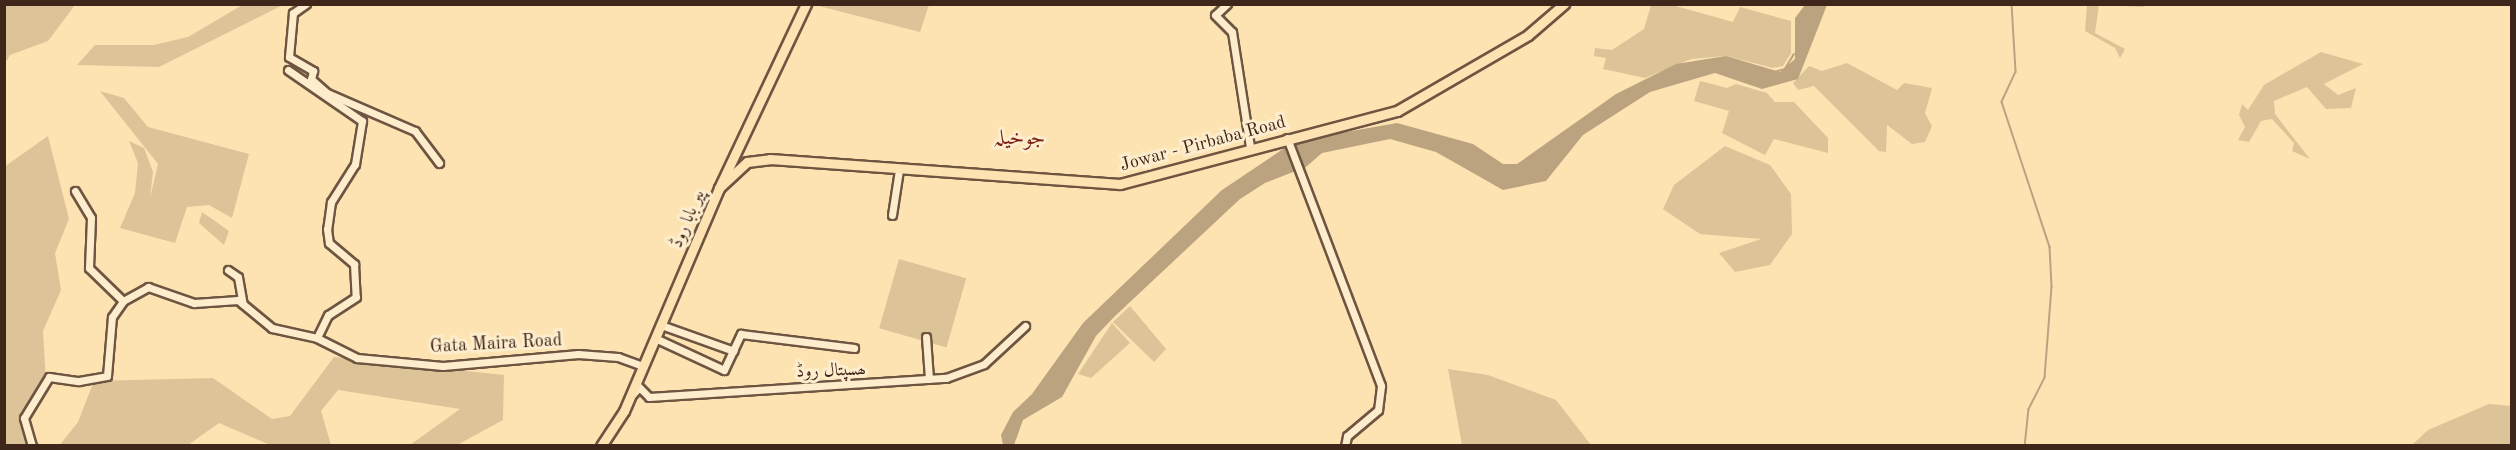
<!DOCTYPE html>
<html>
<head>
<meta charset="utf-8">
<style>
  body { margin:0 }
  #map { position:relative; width:2516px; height:450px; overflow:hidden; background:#fde3b2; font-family:"Old Standard TT",Amiri,serif }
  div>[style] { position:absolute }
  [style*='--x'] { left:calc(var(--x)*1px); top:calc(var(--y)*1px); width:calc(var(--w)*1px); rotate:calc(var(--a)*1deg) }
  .green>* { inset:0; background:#ddc398; transform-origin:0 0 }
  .water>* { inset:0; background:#bca37f }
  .stream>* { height:1.5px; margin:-0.75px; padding:0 0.75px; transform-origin:0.75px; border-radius:0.75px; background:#bca37f }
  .roads { filter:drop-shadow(2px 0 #6e5541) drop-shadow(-2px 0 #6e5541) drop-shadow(0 2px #6e5541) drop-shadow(0 -2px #6e5541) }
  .minor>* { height:7px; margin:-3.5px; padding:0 3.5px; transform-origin:3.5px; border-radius:3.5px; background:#feedcd }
  .major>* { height:9px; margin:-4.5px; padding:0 4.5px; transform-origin:4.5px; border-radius:4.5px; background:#fde3b2 }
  span { translate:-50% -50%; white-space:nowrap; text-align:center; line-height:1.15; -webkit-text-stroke:6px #feedcd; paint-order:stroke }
  .street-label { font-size:18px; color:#3e261b }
  .quarter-label { font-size:21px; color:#7a1f14 }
  .frame { position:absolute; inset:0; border:6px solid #3e261b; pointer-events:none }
</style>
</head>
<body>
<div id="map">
  <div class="green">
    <div style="clip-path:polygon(5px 4px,75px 4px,75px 5px,48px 41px,10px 55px,5px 63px)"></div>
    <div style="clip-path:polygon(244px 4px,283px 5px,159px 67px,77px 65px,95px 45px,154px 45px,188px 37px)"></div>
    <div style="clip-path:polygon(815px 5px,929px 4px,929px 5px,920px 32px)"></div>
    <div style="clip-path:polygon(1651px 5px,1672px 5px,1733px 22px,1740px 7px,1791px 21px,1791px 53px,1783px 66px,1773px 68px,1726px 56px,1691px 59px,1645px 78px,1603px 69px,1606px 58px,1594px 56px,1595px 48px,1612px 50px,1644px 29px)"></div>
    <div style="clip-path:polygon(2087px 5px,2137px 4px,2145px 7px,2099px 5px,2095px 33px,2125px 49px,2120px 58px,2115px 48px,2085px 31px)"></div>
    <div style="clip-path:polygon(2321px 52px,2363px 64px,2324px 84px,2338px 95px,2356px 88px,2351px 108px,2326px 109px,2307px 87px,2274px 101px,2275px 114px,2310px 159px,2292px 151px,2294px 143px,2272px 119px,2261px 121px,2249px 142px,2238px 140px,2245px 127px,2239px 115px,2242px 104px,2248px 110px,2264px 85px)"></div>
    <div style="clip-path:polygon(1847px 63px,1897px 90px,1904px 83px,1932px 88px,1925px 113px,1932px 126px,1925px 142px,1912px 144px,1887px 125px,1886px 152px,1879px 151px,1814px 86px,1798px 90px,1793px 83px,1809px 66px,1822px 71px)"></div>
    <div style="clip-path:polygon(1700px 81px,1727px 88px,1736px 84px,1767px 93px,1775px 102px,1794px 102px,1828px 138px,1828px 153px,1774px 139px,1765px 155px,1722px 133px,1729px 111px,1694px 101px)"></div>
    <div style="clip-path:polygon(100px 91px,124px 98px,148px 127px,249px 154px,232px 218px,209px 205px,187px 207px,175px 243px,120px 228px,135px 193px,138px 163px,129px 141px,144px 148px,153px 172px,150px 198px,158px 164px)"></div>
    <div style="clip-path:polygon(48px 136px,69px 219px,55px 253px,61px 290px,43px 331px,46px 382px,25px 433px,41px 445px,5px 445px,4px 167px)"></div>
    <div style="clip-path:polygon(1725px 146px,1770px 165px,1791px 194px,1792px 234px,1770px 265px,1735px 272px,1719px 253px,1761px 239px,1700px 234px,1663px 209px,1674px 185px)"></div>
    <div style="clip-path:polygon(202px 212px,229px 231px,224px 245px,199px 223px)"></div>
    <div style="left:899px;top:259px;width:70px;height:72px;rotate:16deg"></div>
    <div style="clip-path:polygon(1130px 306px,1166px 349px,1154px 362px,1113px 322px)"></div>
    <div style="clip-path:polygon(1112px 323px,1130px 343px,1091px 378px,1078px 374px)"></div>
    <div style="clip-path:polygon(334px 357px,504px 375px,503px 420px,457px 445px,410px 445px,460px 409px,338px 390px,321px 411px,331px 445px,270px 445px,219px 423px,188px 445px,59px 446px,78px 422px,94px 381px,213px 378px,272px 419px,290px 416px)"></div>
    <div style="clip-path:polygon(1448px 369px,1488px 375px,1556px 400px,1591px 445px,1462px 445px)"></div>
    <div style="clip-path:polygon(2489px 404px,2511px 406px,2511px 445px,2412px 445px,2428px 430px)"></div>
  </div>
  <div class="water">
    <div style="clip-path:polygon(1805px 5px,1827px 5px,1798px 79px,1762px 89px,1715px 73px,1650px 92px,1583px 135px,1546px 181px,1503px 190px,1436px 152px,1390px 139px,1322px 153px,1306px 167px,1265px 183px,1240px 199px,1114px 317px,1096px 336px,1062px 397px,1023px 420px,1014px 445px,1003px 445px,1001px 435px,1013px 412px,1032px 394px,1083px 323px,1222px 190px,1295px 141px,1397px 123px,1473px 144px,1503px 164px,1517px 164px,1616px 94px,1676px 64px,1726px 56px,1780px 72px,1795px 59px,1795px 18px)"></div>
  </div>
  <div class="stream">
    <div style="--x:2012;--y:4;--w:68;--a:86.6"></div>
    <div style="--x:2016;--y:72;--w:33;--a:115"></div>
    <div style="--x:2002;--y:102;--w:153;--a:71.7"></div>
    <div style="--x:2050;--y:247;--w:40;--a:87.1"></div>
    <div style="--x:2052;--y:287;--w:91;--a:94.4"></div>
    <div style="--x:2045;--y:378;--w:35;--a:117"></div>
    <div style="--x:2029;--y:409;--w:37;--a:96"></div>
    <div style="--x:1775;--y:72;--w:10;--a:-17"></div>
    <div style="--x:1785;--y:69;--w:17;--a:-59"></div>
  </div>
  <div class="roads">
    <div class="minor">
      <div style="--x:306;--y:4;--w:16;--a:145"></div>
      <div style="--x:293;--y:13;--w:44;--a:95.2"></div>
      <div style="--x:289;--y:57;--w:28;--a:30"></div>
      <div style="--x:313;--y:71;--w:8;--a:104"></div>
      <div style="--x:311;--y:79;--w:21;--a:41"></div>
      <div style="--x:327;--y:93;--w:96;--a:23.4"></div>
      <div style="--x:415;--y:131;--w:40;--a:53"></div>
      <div style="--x:1227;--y:4;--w:16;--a:137"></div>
      <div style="--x:1215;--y:15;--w:24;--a:45"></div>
      <div style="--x:1232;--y:32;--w:116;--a:81.1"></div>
      <div style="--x:288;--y:70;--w:90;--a:34.6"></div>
      <div style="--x:362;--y:121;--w:44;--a:99.2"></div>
      <div style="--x:355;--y:164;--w:45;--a:122.3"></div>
      <div style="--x:331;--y:202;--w:27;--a:98"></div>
      <div style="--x:327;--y:229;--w:14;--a:82"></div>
      <div style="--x:329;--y:243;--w:33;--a:40"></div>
      <div style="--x:354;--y:264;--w:33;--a:87"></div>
      <div style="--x:356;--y:297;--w:33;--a:147"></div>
      <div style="--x:328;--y:315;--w:25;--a:116"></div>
      <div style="--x:1287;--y:138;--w:265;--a:69.2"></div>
      <div style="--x:1381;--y:386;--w:24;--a:97"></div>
      <div style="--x:1378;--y:410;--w:40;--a:140"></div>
      <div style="--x:1347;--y:436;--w:10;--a:101"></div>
      <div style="--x:75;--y:191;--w:31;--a:59"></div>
      <div style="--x:91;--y:218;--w:50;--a:92.3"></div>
      <div style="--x:89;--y:268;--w:47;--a:44.1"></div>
      <div style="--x:892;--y:215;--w:46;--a:-81.2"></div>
      <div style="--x:228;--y:270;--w:12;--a:35"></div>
      <div style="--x:238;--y:277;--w:27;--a:80"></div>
      <div style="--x:661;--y:325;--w:77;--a:19.6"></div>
      <div style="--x:926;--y:337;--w:42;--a:85.9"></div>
      <div style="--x:655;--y:338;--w:76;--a:24.9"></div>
      <div style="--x:724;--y:370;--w:40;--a:-65"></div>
      <div style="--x:741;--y:334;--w:114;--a:7.1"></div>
      <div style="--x:633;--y:394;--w:9;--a:-49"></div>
      <div style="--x:639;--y:387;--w:14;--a:45"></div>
      <div style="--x:649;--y:397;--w:298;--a:-3.7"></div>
      <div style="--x:946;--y:378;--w:40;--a:-20.2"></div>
      <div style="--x:984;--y:364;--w:56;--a:-42.8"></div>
      <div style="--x:32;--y:446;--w:29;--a:-106"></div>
      <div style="--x:24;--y:418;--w:48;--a:-58.6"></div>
      <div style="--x:49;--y:377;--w:30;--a:8"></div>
      <div style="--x:79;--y:381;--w:28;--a:-10"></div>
      <div style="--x:107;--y:376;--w:59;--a:-85.2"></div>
      <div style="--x:112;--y:317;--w:19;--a:-55"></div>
      <div style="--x:123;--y:301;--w:29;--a:-29"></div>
      <div style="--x:148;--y:287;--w:49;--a:19.2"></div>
      <div style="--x:194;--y:303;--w:44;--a:-3.9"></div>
      <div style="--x:238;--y:300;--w:44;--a:39.5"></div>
      <div style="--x:272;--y:328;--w:46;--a:12.5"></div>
      <div style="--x:317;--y:338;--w:45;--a:26.6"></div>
      <div style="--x:357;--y:358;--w:86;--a:5.3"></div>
      <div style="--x:443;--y:366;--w:136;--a:-5.1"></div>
      <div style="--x:578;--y:354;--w:40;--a:4.3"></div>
      <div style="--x:618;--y:357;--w:27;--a:20"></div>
    </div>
    <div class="major">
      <div style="--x:719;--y:188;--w:38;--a:-43"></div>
      <div style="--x:747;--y:162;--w:23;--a:-7"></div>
      <div style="--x:770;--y:159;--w:351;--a:4.1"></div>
      <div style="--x:1120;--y:184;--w:286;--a:-14.8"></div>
      <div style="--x:1397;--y:111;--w:151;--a:-30.1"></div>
      <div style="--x:1528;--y:35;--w:48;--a:-40.7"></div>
      <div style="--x:601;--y:446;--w:42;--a:-56.7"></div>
      <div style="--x:624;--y:411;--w:242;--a:-66.9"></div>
      <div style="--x:719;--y:188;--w:204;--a:-64.7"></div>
    </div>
  </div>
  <div class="street-label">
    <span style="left:1203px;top:144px;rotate:-15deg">Jowar - Pirbaba Road</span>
    <span style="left:688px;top:219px;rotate:-67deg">پیر بابا روڈ</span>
    <span style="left:496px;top:344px;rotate:-3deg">Gata Maira Road</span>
    <span style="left:831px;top:371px;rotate:-2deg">ھسپتال روڈ</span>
  </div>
  <div class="quarter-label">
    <span style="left:1019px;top:139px">جوخیلہ</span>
  </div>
  <div class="frame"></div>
</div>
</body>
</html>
